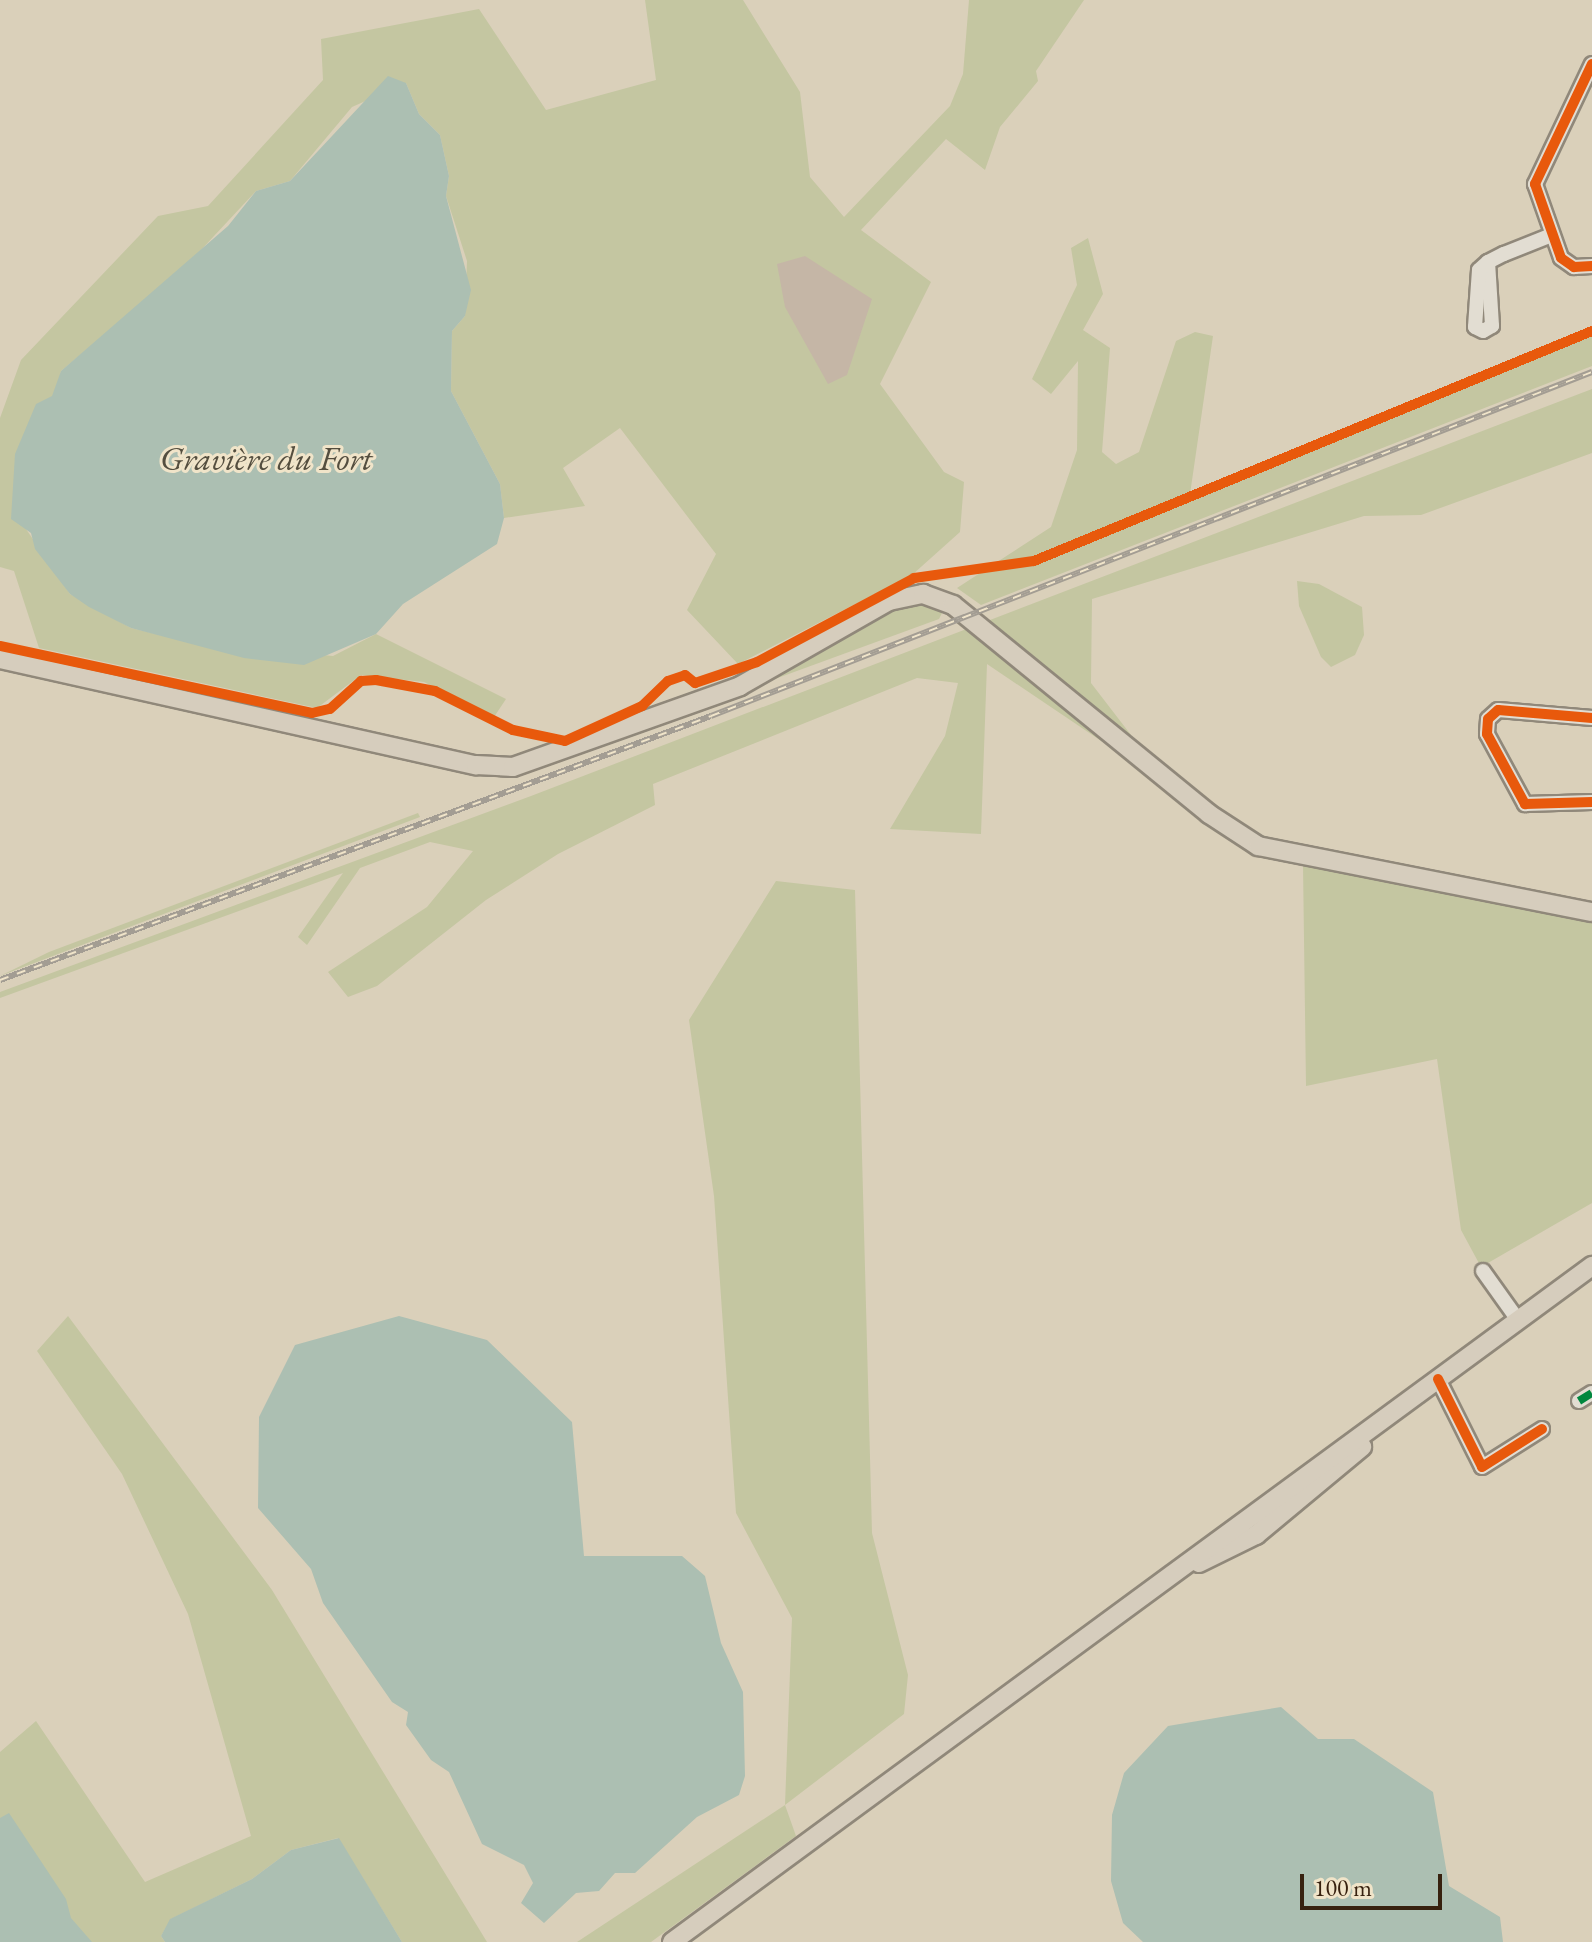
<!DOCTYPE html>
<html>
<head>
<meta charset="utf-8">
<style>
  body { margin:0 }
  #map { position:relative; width:1592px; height:1942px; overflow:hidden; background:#dad0ba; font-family:"EB Garamond",serif }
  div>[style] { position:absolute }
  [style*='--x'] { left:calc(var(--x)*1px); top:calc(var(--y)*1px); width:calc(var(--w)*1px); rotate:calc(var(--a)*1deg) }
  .green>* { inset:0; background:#c4c6a1 }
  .water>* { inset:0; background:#acbfb2 }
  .building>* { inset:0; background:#c5b6a6 }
  .roads { filter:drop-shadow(2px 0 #90887a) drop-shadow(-2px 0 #90887a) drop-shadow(0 2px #90887a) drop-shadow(0 -2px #90887a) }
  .minor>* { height:14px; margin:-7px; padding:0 7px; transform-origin:7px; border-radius:7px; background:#e2ddd2 }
  .major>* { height:18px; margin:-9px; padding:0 9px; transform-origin:9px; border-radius:9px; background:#d6cdbd }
  .rail>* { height:6px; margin-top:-3px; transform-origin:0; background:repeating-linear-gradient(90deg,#f0e4c9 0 9px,#a39d93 0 18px); box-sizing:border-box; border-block:2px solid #a39d93 }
  .quiet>* { height:8px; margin-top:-4px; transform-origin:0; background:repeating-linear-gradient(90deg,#00873e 0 16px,transparent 0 24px) }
  .cycleway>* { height:10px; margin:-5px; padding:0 5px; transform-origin:5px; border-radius:5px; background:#e8590c }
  span { translate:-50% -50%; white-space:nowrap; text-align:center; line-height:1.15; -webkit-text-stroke:6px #f0e4c9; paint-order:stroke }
  .water-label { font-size:34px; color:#544e3f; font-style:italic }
  .scale { position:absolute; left:1300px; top:1874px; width:142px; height:36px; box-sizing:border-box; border:4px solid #37210f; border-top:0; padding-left:10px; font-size:24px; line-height:28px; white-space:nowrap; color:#37210f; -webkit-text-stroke:6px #f0e4c9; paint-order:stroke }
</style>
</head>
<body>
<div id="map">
  <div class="green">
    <div style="clip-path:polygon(645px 0,743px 0,800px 92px,810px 177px,844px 217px,950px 106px,963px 74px,969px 0,1084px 0,1036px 71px,1038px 81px,1000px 127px,985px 170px,946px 139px,861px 230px,931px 282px,880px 384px,944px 472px,964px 482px,960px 532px,912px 575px,738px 664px,687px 610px,716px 554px,620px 428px,563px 468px,585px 506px,504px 518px,500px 484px,451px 391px,452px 331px,465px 316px,467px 261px,446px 196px,449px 176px,440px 135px,419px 114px,406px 83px,352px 107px,290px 181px,256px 191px,186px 266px,61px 371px,26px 529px,70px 594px,131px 628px,185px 641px,333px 656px,376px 634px,506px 699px,494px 717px,424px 682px,361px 675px,317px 708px,39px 648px,14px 571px,0 567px,0 418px,21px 360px,158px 216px,208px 206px,323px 80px,321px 39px,479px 9px,546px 110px,656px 80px)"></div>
    <div style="clip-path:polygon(1088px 238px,1103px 294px,1083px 330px,1110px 348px,1102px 452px,1116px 464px,1139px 452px,1176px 341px,1195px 332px,1213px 336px,1189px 501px,1592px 334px,1592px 366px,981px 605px,957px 588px,1051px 527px,1077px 450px,1078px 361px,1051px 394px,1032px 379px,1077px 285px,1071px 248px)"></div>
    <div style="clip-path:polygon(1592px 389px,1592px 453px,1421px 515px,1364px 516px,1092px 599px,1091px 683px,1131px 735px,1122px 755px,987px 664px,981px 834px,890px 829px,945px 736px,958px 683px,917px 678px,653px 784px,655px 805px,558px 854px,486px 900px,377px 986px,348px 997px,328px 972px,427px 907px,473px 851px,430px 842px,360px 868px,307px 945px,298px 937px,343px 873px,0 998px,0 992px,531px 796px)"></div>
    <div style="clip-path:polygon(1297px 581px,1319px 584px,1362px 607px,1364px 635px,1355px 655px,1331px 667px,1321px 657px,1299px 606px)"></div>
    <div style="clip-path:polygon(921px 601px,935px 605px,942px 613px,939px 619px,748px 689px,866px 622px)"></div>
    <div style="clip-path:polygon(418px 813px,420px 817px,0 976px,49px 952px)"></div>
    <div style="clip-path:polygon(1303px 865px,1592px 921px,1592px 1203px,1481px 1267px,1461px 1230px,1437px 1059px,1306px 1086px)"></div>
    <div style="clip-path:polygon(776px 881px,855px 890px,872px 1533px,908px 1675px,904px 1714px,785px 1805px,796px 1836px,651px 1942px,577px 1942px,785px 1805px,792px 1618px,736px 1513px,714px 1196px,689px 1020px)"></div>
    <div style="clip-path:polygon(68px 1316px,272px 1590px,487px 1942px,402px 1942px,338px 1838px,291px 1850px,252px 1879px,171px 1919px,161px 1936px,165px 1942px,0 1942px,0 1752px,36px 1721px,145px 1882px,251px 1836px,188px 1614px,122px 1474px,37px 1351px)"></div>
  </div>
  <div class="water">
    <div style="clip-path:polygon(388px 76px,406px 83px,419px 114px,440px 135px,449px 176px,446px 196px,471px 290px,465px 316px,452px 331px,451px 391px,500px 484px,504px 518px,497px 544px,403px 604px,376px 634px,304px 665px,244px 658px,131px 628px,89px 607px,70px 594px,35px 549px,31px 533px,11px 519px,15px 454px,36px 404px,52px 396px,61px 371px,228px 226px,256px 191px,290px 181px)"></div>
    <div style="clip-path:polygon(399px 1316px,487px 1340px,572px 1422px,584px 1556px,682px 1556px,705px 1576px,721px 1643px,743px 1692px,745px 1776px,739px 1795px,697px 1817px,635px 1873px,615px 1873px,599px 1891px,576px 1893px,544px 1923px,521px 1903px,533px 1883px,524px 1865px,482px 1844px,449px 1772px,431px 1760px,406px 1725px,408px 1712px,392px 1702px,323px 1603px,311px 1569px,258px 1508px,259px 1417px,295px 1345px)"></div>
    <div style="clip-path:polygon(1281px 1707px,1318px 1739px,1354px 1739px,1433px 1792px,1449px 1886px,1500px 1917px,1503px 1942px,1143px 1942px,1123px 1923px,1111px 1881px,1112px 1815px,1124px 1773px,1168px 1726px)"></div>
    <div style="clip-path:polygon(9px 1813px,66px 1899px,71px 1918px,92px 1942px,0 1942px,0 1818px)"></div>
    <div style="clip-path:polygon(339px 1838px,402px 1942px,165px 1942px,161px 1936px,170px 1919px,252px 1879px,291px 1850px)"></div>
  </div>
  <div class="building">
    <div style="clip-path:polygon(805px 256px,872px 299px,847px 375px,828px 384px,785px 307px,777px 264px)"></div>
  </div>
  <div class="roads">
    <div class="minor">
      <div style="--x:1592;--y:64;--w:133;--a:115.4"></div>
      <div style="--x:1535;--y:184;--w:78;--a:70.6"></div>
      <div style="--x:1561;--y:258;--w:16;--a:35"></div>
      <div style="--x:1574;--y:267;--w:18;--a:-3"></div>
      <div style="--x:1488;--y:262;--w:64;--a:86.4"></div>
      <div style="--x:1492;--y:326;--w:10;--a:151"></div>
      <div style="--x:1483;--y:331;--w:9;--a:-153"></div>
      <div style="--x:1475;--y:327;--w:57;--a:-86"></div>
      <div style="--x:1479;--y:270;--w:12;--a:-42"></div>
      <div style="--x:1488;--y:262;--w:18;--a:-27"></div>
      <div style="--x:1504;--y:254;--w:48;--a:-21.8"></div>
      <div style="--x:1592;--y:718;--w:94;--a:-175.1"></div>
      <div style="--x:1498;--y:710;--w:13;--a:138"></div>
      <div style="--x:1488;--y:719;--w:15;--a:94"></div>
      <div style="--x:1487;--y:734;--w:80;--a:61.5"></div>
      <div style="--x:1525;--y:804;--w:67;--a:-1.7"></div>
      <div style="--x:1483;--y:1271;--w:60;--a:54.5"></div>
      <div style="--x:1438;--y:1379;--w:98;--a:63.4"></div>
      <div style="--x:1482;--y:1467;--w:71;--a:-32.3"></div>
      <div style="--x:1579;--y:1401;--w:15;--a:-32"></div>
    </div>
    <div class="major">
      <div style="--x:0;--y:659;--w:488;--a:12.6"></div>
      <div style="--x:476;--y:765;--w:37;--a:3"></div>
      <div style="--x:513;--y:767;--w:241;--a:-19.6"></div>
      <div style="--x:740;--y:686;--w:172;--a:-29.7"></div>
      <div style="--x:889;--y:601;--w:35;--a:-12"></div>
      <div style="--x:923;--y:594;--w:32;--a:20"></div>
      <div style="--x:953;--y:605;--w:330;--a:39.2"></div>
      <div style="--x:1209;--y:814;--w:59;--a:33.1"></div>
      <div style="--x:1258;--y:846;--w:340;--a:11.2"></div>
      <div style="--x:1199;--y:1563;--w:64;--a:-26.2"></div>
      <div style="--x:1256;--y:1535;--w:138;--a:-39.7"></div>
      <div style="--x:672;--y:1942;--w:1142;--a:-36.31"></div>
    </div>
  </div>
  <div class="rail">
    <div style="--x:0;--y:980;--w:758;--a:-20.37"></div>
    <div style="--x:711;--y:716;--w:946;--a:-21.33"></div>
  </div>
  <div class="quiet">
    <div style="--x:1579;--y:1401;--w:15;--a:-32"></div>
  </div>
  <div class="cycleway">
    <div style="--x:1592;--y:64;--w:133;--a:115.4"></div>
    <div style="--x:1535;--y:184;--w:78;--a:70.6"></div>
    <div style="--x:1561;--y:258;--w:16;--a:35"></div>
    <div style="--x:1574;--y:267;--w:18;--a:-3"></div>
    <div style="--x:0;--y:646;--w:319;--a:12.1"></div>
    <div style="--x:312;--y:713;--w:18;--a:-13"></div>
    <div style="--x:330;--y:709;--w:42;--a:-42.1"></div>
    <div style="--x:361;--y:681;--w:15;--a:-4"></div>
    <div style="--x:376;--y:680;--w:60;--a:10.6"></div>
    <div style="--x:435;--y:691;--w:87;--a:26.6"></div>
    <div style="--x:513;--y:730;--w:53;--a:11.9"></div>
    <div style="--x:565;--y:741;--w:85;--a:-24.4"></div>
    <div style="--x:642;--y:706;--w:36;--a:-44"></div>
    <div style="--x:668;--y:681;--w:18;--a:-19"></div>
    <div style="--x:685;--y:675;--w:13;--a:39"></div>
    <div style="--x:695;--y:683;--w:65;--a:-18.7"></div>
    <div style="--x:757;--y:662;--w:178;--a:-28.1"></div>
    <div style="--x:914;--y:578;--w:121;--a:-8.1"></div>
    <div style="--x:1034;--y:561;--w:604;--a:-22.4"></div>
    <div style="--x:1592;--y:718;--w:94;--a:-175.1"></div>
    <div style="--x:1498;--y:710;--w:13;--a:138"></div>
    <div style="--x:1488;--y:719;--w:15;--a:94"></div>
    <div style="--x:1487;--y:734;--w:80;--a:61.5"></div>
    <div style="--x:1525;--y:804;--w:67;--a:-1.7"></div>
    <div style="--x:1438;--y:1379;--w:98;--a:63.4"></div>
    <div style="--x:1482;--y:1467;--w:71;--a:-32.3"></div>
  </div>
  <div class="water-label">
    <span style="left:266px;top:459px">Gravière du Fort</span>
  </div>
  <div class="scale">100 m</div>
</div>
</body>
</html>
